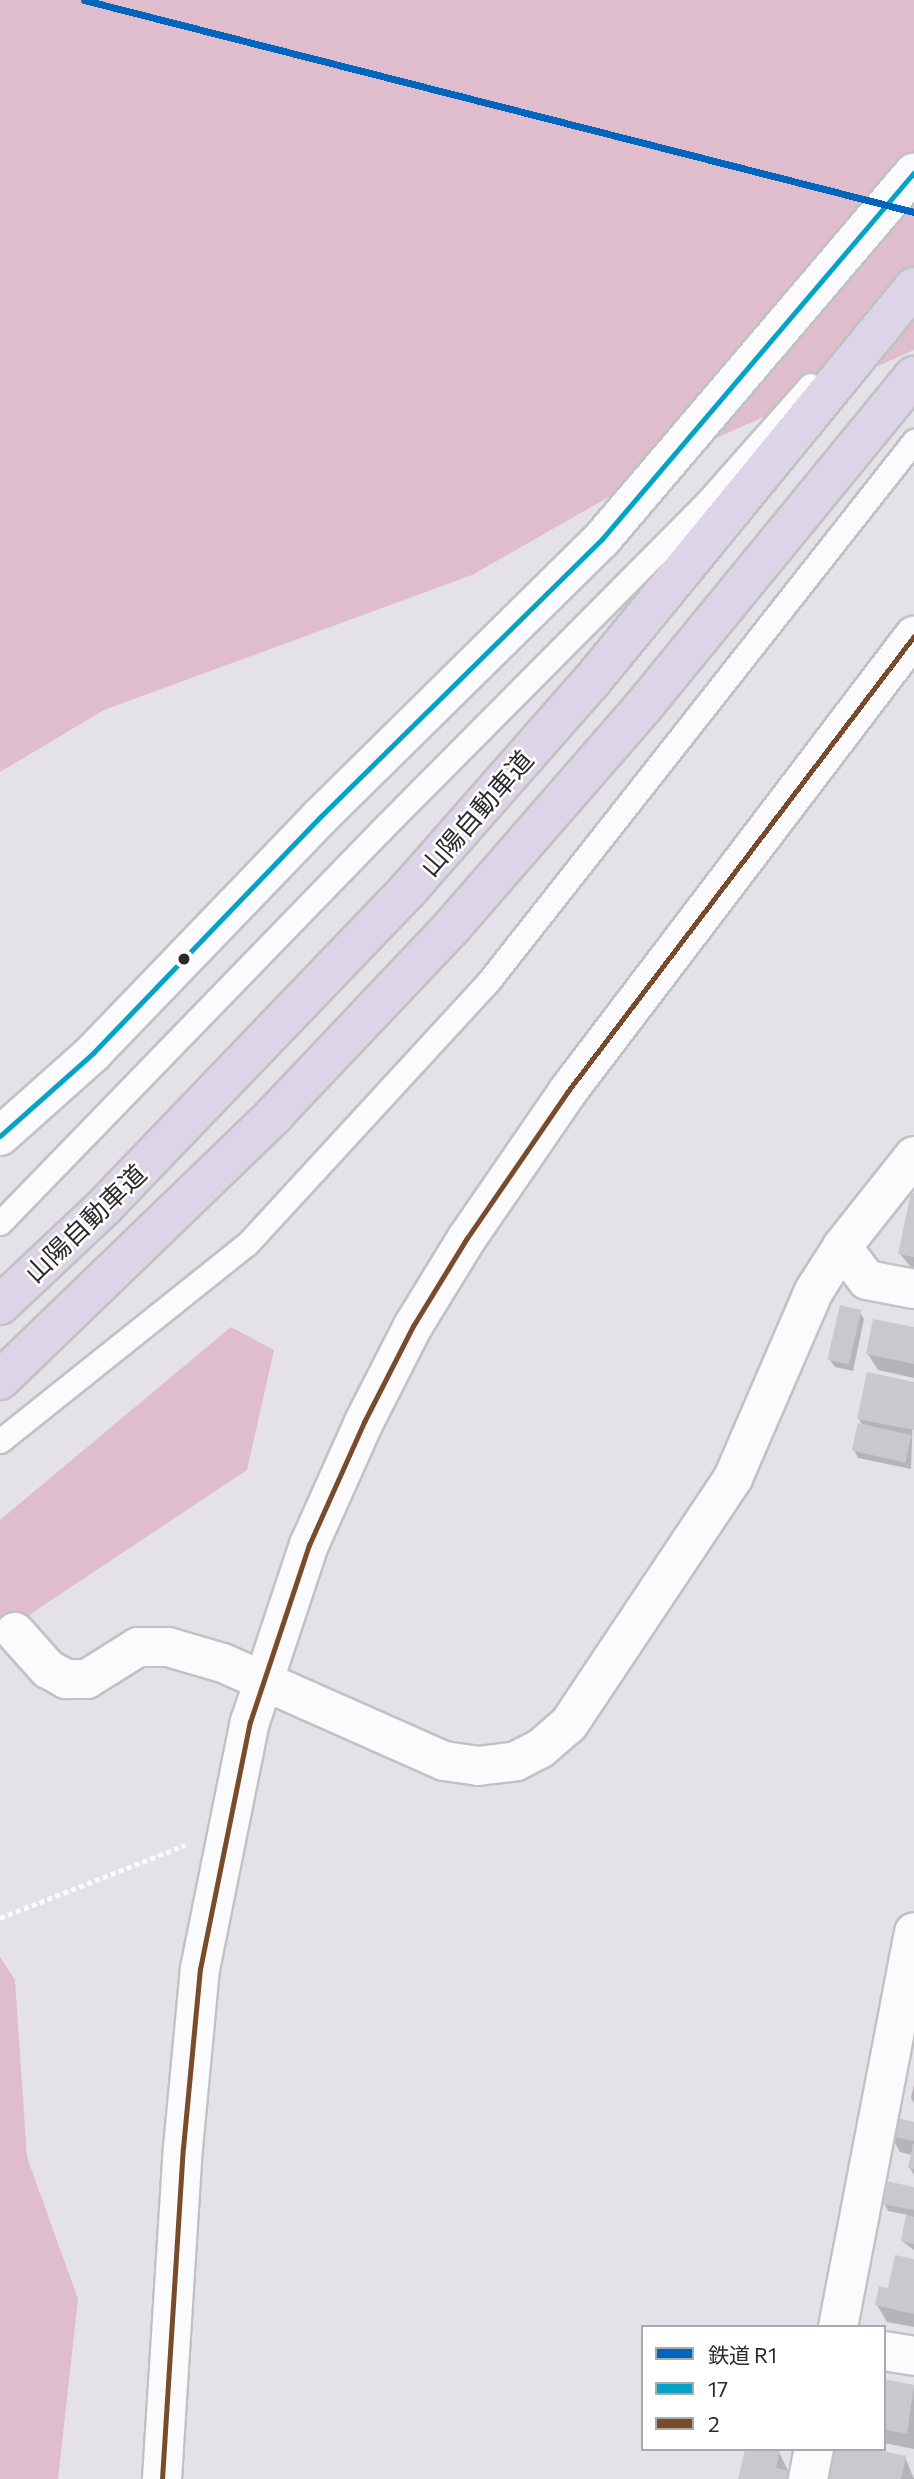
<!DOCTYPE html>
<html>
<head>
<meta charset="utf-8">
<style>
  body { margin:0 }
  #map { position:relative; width:914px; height:2479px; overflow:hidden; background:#e5e1e8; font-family:Commissioner,"Noto Sans JP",sans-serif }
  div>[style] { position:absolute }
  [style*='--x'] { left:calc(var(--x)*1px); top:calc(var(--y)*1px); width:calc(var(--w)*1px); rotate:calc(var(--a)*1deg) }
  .green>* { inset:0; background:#e0bdcc }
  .shadow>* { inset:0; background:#0003 }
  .building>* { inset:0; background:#cbc8cd; transform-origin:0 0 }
  .path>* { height:4.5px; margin-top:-2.25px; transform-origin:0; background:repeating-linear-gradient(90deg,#fbfafc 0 5px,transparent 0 8.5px) }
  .roads { filter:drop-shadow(2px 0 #c1c2c2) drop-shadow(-2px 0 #c1c2c2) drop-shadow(0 2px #c1c2c2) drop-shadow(0 -2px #c1c2c2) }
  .lane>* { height:23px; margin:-11.5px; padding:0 11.5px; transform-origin:11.5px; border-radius:11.5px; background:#fbfafc }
  .street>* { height:38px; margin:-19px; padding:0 19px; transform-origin:19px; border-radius:19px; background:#fbfafc }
  .secondary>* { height:38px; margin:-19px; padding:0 19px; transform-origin:19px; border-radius:19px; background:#fbfafc }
  .highway>* { height:38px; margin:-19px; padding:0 19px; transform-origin:19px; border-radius:19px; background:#ddd5e7 }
  .bus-1>* { height:5px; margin:-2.5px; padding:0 2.5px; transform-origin:2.5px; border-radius:2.5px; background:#02a3c6 }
  .bus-2>* { height:5px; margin:-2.5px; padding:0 2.5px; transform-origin:2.5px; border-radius:2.5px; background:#7a4b2a }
  .rail-1>* { height:7px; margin:-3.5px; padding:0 3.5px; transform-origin:3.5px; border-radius:3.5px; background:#0065bd }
  .dots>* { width:19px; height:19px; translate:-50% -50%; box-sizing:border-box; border:4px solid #fff; border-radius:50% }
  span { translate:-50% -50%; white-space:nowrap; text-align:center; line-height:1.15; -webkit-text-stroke:5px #fff; paint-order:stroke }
  .street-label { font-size:26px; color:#2a2a2a }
  .legend { position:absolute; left:641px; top:2325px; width:245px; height:126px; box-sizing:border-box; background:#fff; border:2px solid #aaa; margin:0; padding:9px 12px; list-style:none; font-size:21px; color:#2a2a2a }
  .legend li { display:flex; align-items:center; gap:14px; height:35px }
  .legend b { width:35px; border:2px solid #aaa }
</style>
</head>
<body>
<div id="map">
  <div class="green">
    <div style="clip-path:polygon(0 0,914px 0,914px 350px,696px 447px,472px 575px,104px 710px,0 772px)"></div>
    <div style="clip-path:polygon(231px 1327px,274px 1350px,247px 1470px,35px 1611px,0 1641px,0 1520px)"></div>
    <div style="clip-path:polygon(0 1957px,15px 1980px,27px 2157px,78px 2299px,58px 2479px,0 2479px)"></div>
  </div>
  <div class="shadow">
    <div style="clip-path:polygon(914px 1195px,914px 1271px,900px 1254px)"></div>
    <div style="clip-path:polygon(859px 1311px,864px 1319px,853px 1371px,835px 1367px,830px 1360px)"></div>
    <div style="clip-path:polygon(914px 1329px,914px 1378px,878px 1370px,868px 1354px)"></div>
    <div style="clip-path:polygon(914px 1383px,911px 1469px,858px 1458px,854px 1450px,863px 1426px,858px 1418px)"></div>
    <div style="clip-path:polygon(914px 2084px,914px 2103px,911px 2098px)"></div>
    <div style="clip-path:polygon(914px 2124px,914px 2175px,910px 2168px,912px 2155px,900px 2152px,891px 2136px)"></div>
    <div style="clip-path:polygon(914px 2189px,914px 2250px,902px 2241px,908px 2215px,888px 2211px,884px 2203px)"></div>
    <div style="clip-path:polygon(914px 2260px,914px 2327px,887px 2322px,877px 2305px)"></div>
    <div style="clip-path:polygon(884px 2381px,914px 2387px,914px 2449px,884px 2443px)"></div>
    <div style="clip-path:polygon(746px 2449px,779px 2452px,792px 2479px,740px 2479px)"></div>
    <div style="clip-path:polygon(905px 2457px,914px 2479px,824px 2479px)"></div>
  </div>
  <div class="building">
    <div style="clip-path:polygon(911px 1193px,914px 1193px,914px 1257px,898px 1254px)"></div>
    <div style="left:840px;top:1305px;width:22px;height:56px;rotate:13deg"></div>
    <div style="clip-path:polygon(873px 1319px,914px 1327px,914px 1364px,866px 1354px)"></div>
    <div style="clip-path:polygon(867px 1372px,914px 1382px,914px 1430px,857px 1419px)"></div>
    <div style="left:858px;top:1423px;width:55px;height:28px;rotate:13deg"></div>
    <div style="clip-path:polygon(893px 2117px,914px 2122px,914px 2141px,889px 2136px)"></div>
    <div style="clip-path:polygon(913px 2144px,914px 2144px,914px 2169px,908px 2168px)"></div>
    <div style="clip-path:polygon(886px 2181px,914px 2187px,914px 2210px,882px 2204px)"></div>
    <div style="clip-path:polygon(906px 2215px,914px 2217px,914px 2244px,901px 2241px)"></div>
    <div style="clip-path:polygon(895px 2255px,914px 2259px,914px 2314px,875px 2305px,879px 2286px,888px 2288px)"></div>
    <div style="clip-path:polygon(884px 2379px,914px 2385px,907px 2434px,884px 2429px)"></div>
    <div style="clip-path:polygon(745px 2449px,780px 2451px,776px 2468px,789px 2471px,788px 2479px,738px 2479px)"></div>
    <div style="clip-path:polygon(829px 2449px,874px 2449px,906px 2456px,901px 2479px,822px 2479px)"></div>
  </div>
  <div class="path">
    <div style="--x:0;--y:1918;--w:199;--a:-21.5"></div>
  </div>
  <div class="roads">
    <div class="lane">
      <div style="--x:0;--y:1223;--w:547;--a:-45.89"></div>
      <div style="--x:381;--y:830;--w:458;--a:-45.2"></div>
      <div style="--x:704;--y:505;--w:160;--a:-48.5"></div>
      <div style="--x:0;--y:1441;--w:316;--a:-38.6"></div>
      <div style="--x:247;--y:1244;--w:356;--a:-47.4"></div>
      <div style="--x:488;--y:982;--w:689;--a:-51.78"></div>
    </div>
    <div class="street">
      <div style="--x:0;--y:1136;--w:125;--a:-41.7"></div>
      <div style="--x:93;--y:1053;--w:326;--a:-46.1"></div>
      <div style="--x:319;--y:818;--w:397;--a:-44.6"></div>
      <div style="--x:602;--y:539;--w:481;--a:-49.6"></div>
      <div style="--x:914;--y:1156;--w:116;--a:128.4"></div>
      <div style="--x:842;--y:1247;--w:41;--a:52.9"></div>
      <div style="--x:867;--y:1280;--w:48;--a:10.8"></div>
      <div style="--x:15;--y:1632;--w:50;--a:48.3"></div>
      <div style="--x:48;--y:1669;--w:21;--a:29"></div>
      <div style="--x:66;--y:1679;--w:21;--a:0"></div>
      <div style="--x:87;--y:1679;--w:60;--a:-32.1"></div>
      <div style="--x:138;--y:1647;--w:30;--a:0"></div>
      <div style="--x:168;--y:1647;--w:57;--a:16.2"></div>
      <div style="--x:223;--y:1663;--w:242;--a:23.9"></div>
      <div style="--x:444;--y:1761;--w:34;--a:8"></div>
      <div style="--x:478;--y:1766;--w:38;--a:-7"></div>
      <div style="--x:516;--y:1761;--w:27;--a:-27"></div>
      <div style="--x:540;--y:1749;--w:38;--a:-41"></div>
      <div style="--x:569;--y:1724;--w:296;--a:-56.3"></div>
      <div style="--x:733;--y:1478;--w:204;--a:-66.6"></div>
      <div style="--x:814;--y:1291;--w:52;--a:-57.5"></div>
      <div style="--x:838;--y:2327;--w:402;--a:-79.1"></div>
      <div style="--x:884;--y:2351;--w:30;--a:9"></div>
      <div style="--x:808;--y:2479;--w:31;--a:-79"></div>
    </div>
    <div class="secondary">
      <div style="--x:162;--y:2479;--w:332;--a:-86.4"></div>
      <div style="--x:183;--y:2148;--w:180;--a:-84.6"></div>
      <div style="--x:200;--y:1969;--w:252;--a:-78.6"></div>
      <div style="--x:250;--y:1722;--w:187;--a:-71.6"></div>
      <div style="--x:309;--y:1545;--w:135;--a:-65.9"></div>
      <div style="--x:364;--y:1422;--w:108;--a:-63"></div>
      <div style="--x:413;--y:1326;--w:103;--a:-58.5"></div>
      <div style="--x:467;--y:1238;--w:178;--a:-55.5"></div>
      <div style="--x:568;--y:1091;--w:572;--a:-52.75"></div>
    </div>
    <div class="highway">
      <div style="--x:0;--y:1305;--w:144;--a:-43.3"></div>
      <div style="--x:105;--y:1206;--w:438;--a:-46.2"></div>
      <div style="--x:408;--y:890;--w:277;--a:-48.7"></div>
      <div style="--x:591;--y:682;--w:510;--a:-50.73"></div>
      <div style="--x:0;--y:1380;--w:383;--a:-44"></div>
      <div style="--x:275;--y:1114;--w:256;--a:-46.6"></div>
      <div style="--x:451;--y:928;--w:293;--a:-49"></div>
      <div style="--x:643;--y:707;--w:428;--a:-50.7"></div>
    </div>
  </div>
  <div class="bus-1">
    <div style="--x:0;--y:1136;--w:125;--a:-41.7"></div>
    <div style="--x:93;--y:1053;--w:326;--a:-46.1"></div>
    <div style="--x:319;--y:818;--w:397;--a:-44.6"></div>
    <div style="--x:602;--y:539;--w:481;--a:-49.6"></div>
  </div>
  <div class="bus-2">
    <div style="--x:162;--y:2479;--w:332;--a:-86.4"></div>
    <div style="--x:183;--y:2148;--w:180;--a:-84.6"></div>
    <div style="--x:200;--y:1969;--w:252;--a:-78.6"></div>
    <div style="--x:250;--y:1722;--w:187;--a:-71.6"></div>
    <div style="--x:309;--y:1545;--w:135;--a:-65.9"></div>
    <div style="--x:364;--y:1422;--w:108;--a:-63"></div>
    <div style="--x:413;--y:1326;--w:103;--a:-58.5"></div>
    <div style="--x:467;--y:1238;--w:178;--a:-55.5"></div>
    <div style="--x:568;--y:1091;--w:572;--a:-52.75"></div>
  </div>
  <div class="rail-1">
    <div style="--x:84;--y:0;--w:857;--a:14.33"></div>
  </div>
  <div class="dots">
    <div style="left:184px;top:959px;background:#2a2a2a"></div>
  </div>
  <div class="street-label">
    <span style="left:476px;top:813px;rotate:-49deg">山陽自動車道</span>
    <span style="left:85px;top:1223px;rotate:-44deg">山陽自動車道</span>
  </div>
  <ul class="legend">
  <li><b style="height:9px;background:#0065bd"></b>鉄道 R1</li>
  <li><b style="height:9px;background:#02a3c6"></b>17</li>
  <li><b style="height:9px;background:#7a4b2a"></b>2</li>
  </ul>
</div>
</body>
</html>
